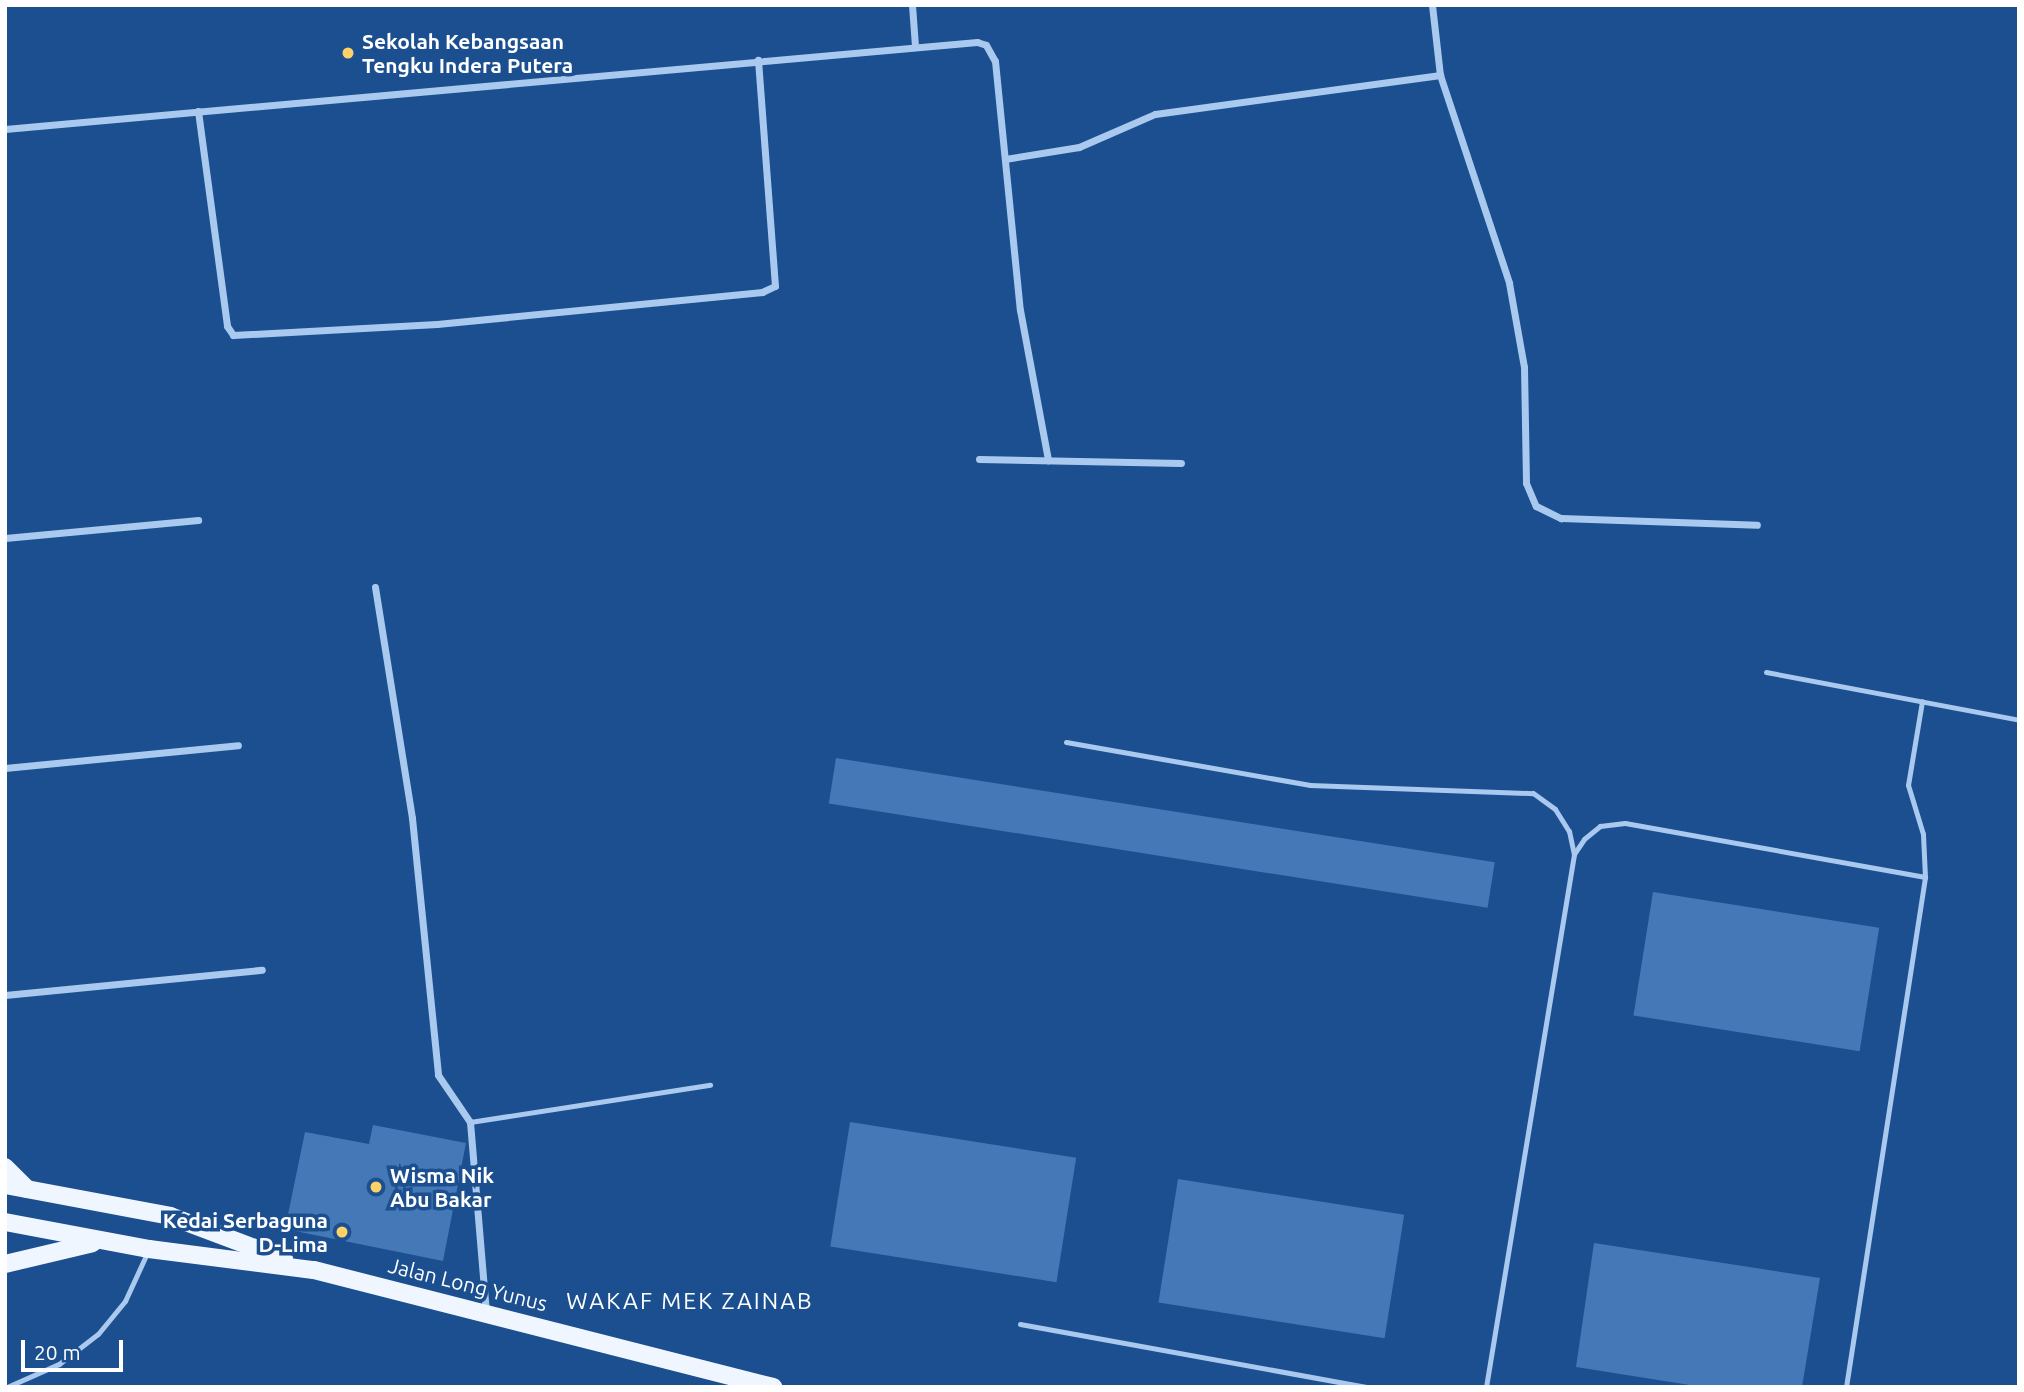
<!DOCTYPE html>
<html>
<head>
<meta charset="utf-8">
<style>
  body { margin:0 }
  #map { position:relative; width:2024px; height:1392px; overflow:hidden; background:#1b4f8f; font-family:Ubuntu,sans-serif }
  div>[style] { position:absolute }
  [style*='--x'] { left:calc(var(--x)*1px); top:calc(var(--y)*1px); width:calc(var(--w)*1px); rotate:calc(var(--a)*1deg) }
  .building>* { inset:0; background:#4478b7; transform-origin:0 0 }
  .lane>* { height:5px; margin:-2.5px; padding:0 2.5px; transform-origin:2.5px; border-radius:2.5px; background:#a9c9ee }
  .street>* { height:7px; margin:-3.5px; padding:0 3.5px; transform-origin:3.5px; border-radius:3.5px; background:#a9c9ee }
  .primary>* { height:18px; margin:-9px; padding:0 9px; transform-origin:9px; border-radius:9px; background:#f0f6ff }
  .dots>* { width:19px; height:19px; translate:-50% -50%; box-sizing:border-box; border:4px solid #1b4f8f; border-radius:50% }
  span { translate:-50% -50%; white-space:nowrap; text-align:center; line-height:1.15; -webkit-text-stroke:7px #1b4f8f; paint-order:stroke }
  .poi-label { font-size:21px; color:#fff; font-weight:700 }
  .left { translate:0 -50%; text-align:left }
  .right { translate:-100% -50%; text-align:right }
  .street-label { font-size:21px; color:#fff }
  .neighbourhood-label { font-size:23px; color:#fff; letter-spacing:2px }
  .frame { position:absolute; inset:0; border:7px solid #fff; pointer-events:none }
  .scale { position:absolute; left:21px; top:1340px; width:102px; height:32px; box-sizing:border-box; border:4px solid #fff; border-top:0; padding-left:9px; font-size:21px; line-height:24px; white-space:nowrap; color:#fff; -webkit-text-stroke:5px #1b4f8f; paint-order:stroke }
</style>
</head>
<body>
<div id="map">
  <div class="building">
    <div style="left:836px;top:758px;width:667px;height:46px;rotate:9deg"></div>
    <div style="left:1653px;top:892px;width:229px;height:125px;rotate:9deg"></div>
    <div style="left:850px;top:1122px;width:229px;height:126px;rotate:9deg"></div>
    <div style="clip-path:polygon(373px 1125px,466px 1143px,443px 1261px,285px 1229px,305px 1132px,369px 1144px)"></div>
    <div style="left:1178px;top:1179px;width:229px;height:125px;rotate:9deg"></div>
    <div style="clip-path:polygon(1594px 1243px,1820px 1278px,1802px 1387px,1702px 1387px,1576px 1367px)"></div>
  </div>
  <div class="lane">
    <div style="--x:1766;--y:672;--w:258;--a:10.7"></div>
    <div style="--x:1066;--y:742;--w:248;--a:10"></div>
    <div style="--x:1310;--y:785;--w:223;--a:2.1"></div>
    <div style="--x:1533;--y:793;--w:27;--a:36"></div>
    <div style="--x:1555;--y:809;--w:26;--a:58"></div>
    <div style="--x:1569;--y:831;--w:24;--a:78"></div>
    <div style="--x:470;--y:1122;--w:243;--a:-8.8"></div>
    <div style="--x:1020;--y:1324;--w:352;--a:10.3"></div>
    <div style="--x:7;--y:1387;--w:57;--a:-23.9"></div>
    <div style="--x:59;--y:1364;--w:49;--a:-37.6"></div>
    <div style="--x:98;--y:1334;--w:43;--a:-50.7"></div>
    <div style="--x:125;--y:1301;--w:55;--a:-65.3"></div>
    <div style="--x:1486;--y:1387;--w:540;--a:-80.62"></div>
    <div style="--x:1574;--y:854;--w:18;--a:-56"></div>
    <div style="--x:1584;--y:839;--w:21;--a:-39"></div>
    <div style="--x:1600;--y:826;--w:25;--a:-7"></div>
    <div style="--x:1625;--y:823;--w:305;--a:10.2"></div>
    <div style="--x:1846;--y:1387;--w:516;--a:-81.19"></div>
    <div style="--x:1925;--y:877;--w:43;--a:-92.7"></div>
    <div style="--x:1923;--y:834;--w:51;--a:-107"></div>
    <div style="--x:1908;--y:785;--w:85;--a:-80.5"></div>
  </div>
  <div class="street">
    <div style="--x:912;--y:5;--w:41;--a:85.8"></div>
    <div style="--x:1432;--y:5;--w:70;--a:83.5"></div>
    <div style="--x:1440;--y:75;--w:219;--a:71.6"></div>
    <div style="--x:1509;--y:283;--w:85;--a:79.9"></div>
    <div style="--x:1524;--y:367;--w:116;--a:89"></div>
    <div style="--x:1526;--y:483;--w:25;--a:67"></div>
    <div style="--x:1536;--y:506;--w:28;--a:26"></div>
    <div style="--x:1561;--y:518;--w:196;--a:2"></div>
    <div style="--x:198;--y:111;--w:217;--a:82.3"></div>
    <div style="--x:227;--y:326;--w:11;--a:56"></div>
    <div style="--x:233;--y:335;--w:204;--a:-3.1"></div>
    <div style="--x:437;--y:324;--w:327;--a:-5.6"></div>
    <div style="--x:762;--y:292;--w:14;--a:-25"></div>
    <div style="--x:775;--y:286;--w:227;--a:-94.3"></div>
    <div style="--x:5;--y:129;--w:976;--a:-5.11"></div>
    <div style="--x:977;--y:42;--w:9;--a:18"></div>
    <div style="--x:986;--y:45;--w:18;--a:61"></div>
    <div style="--x:995;--y:61;--w:250;--a:84.3"></div>
    <div style="--x:1020;--y:310;--w:153;--a:79.4"></div>
    <div style="--x:1005;--y:159;--w:75;--a:-9.2"></div>
    <div style="--x:1079;--y:147;--w:83;--a:-23.5"></div>
    <div style="--x:1155;--y:114;--w:288;--a:-7.8"></div>
    <div style="--x:979;--y:459;--w:202;--a:1.1"></div>
    <div style="--x:5;--y:538;--w:194;--a:-5.3"></div>
    <div style="--x:375;--y:587;--w:234;--a:80.9"></div>
    <div style="--x:412;--y:818;--w:258;--a:84.2"></div>
    <div style="--x:438;--y:1075;--w:57;--a:55.8"></div>
    <div style="--x:470;--y:1122;--w:190;--a:85.2"></div>
    <div style="--x:5;--y:768;--w:234;--a:-5.6"></div>
    <div style="--x:5;--y:995;--w:258;--a:-5.6"></div>
  </div>
  <div class="primary">
    <div style="--x:5;--y:1167;--w:31;--a:45"></div>
    <div style="--x:5;--y:1185;--w:168;--a:10.6"></div>
    <div style="--x:170;--y:1216;--w:122;--a:20.7"></div>
    <div style="--x:5;--y:1222;--w:147;--a:10.6"></div>
    <div style="--x:149;--y:1249;--w:166;--a:7.3"></div>
    <div style="--x:314;--y:1270;--w:474;--a:14.3"></div>
    <div style="--x:5;--y:1264;--w:90;--a:-13.4"></div>
  </div>
  <div class="dots">
    <div style="left:348px;top:53px;background:#ffd166"></div>
    <div style="left:376px;top:1187px;background:#ffd166"></div>
    <div style="left:342px;top:1232px;background:#ffd166"></div>
  </div>
  <div class="poi-label">
    <span class="left" style="left:362px;top:53px">Sekolah Kebangsaan<br>Tengku Indera Putera</span>
    <span class="left" style="left:390px;top:1187px">Wisma Nik<br>Abu Bakar</span>
    <span class="right" style="left:328px;top:1232px">Kedai Serbaguna<br>D-Lima</span>
  </div>
  <div class="street-label">
    <span style="left:468px;top:1284px;rotate:14deg">Jalan Long Yunus</span>
  </div>
  <div class="neighbourhood-label">
    <span style="left:690px;top:1301px">WAKAF MEK ZAINAB</span>
  </div>
  <div class="frame"></div>
  <div class="scale">20 m</div>
</div>
</body>
</html>
